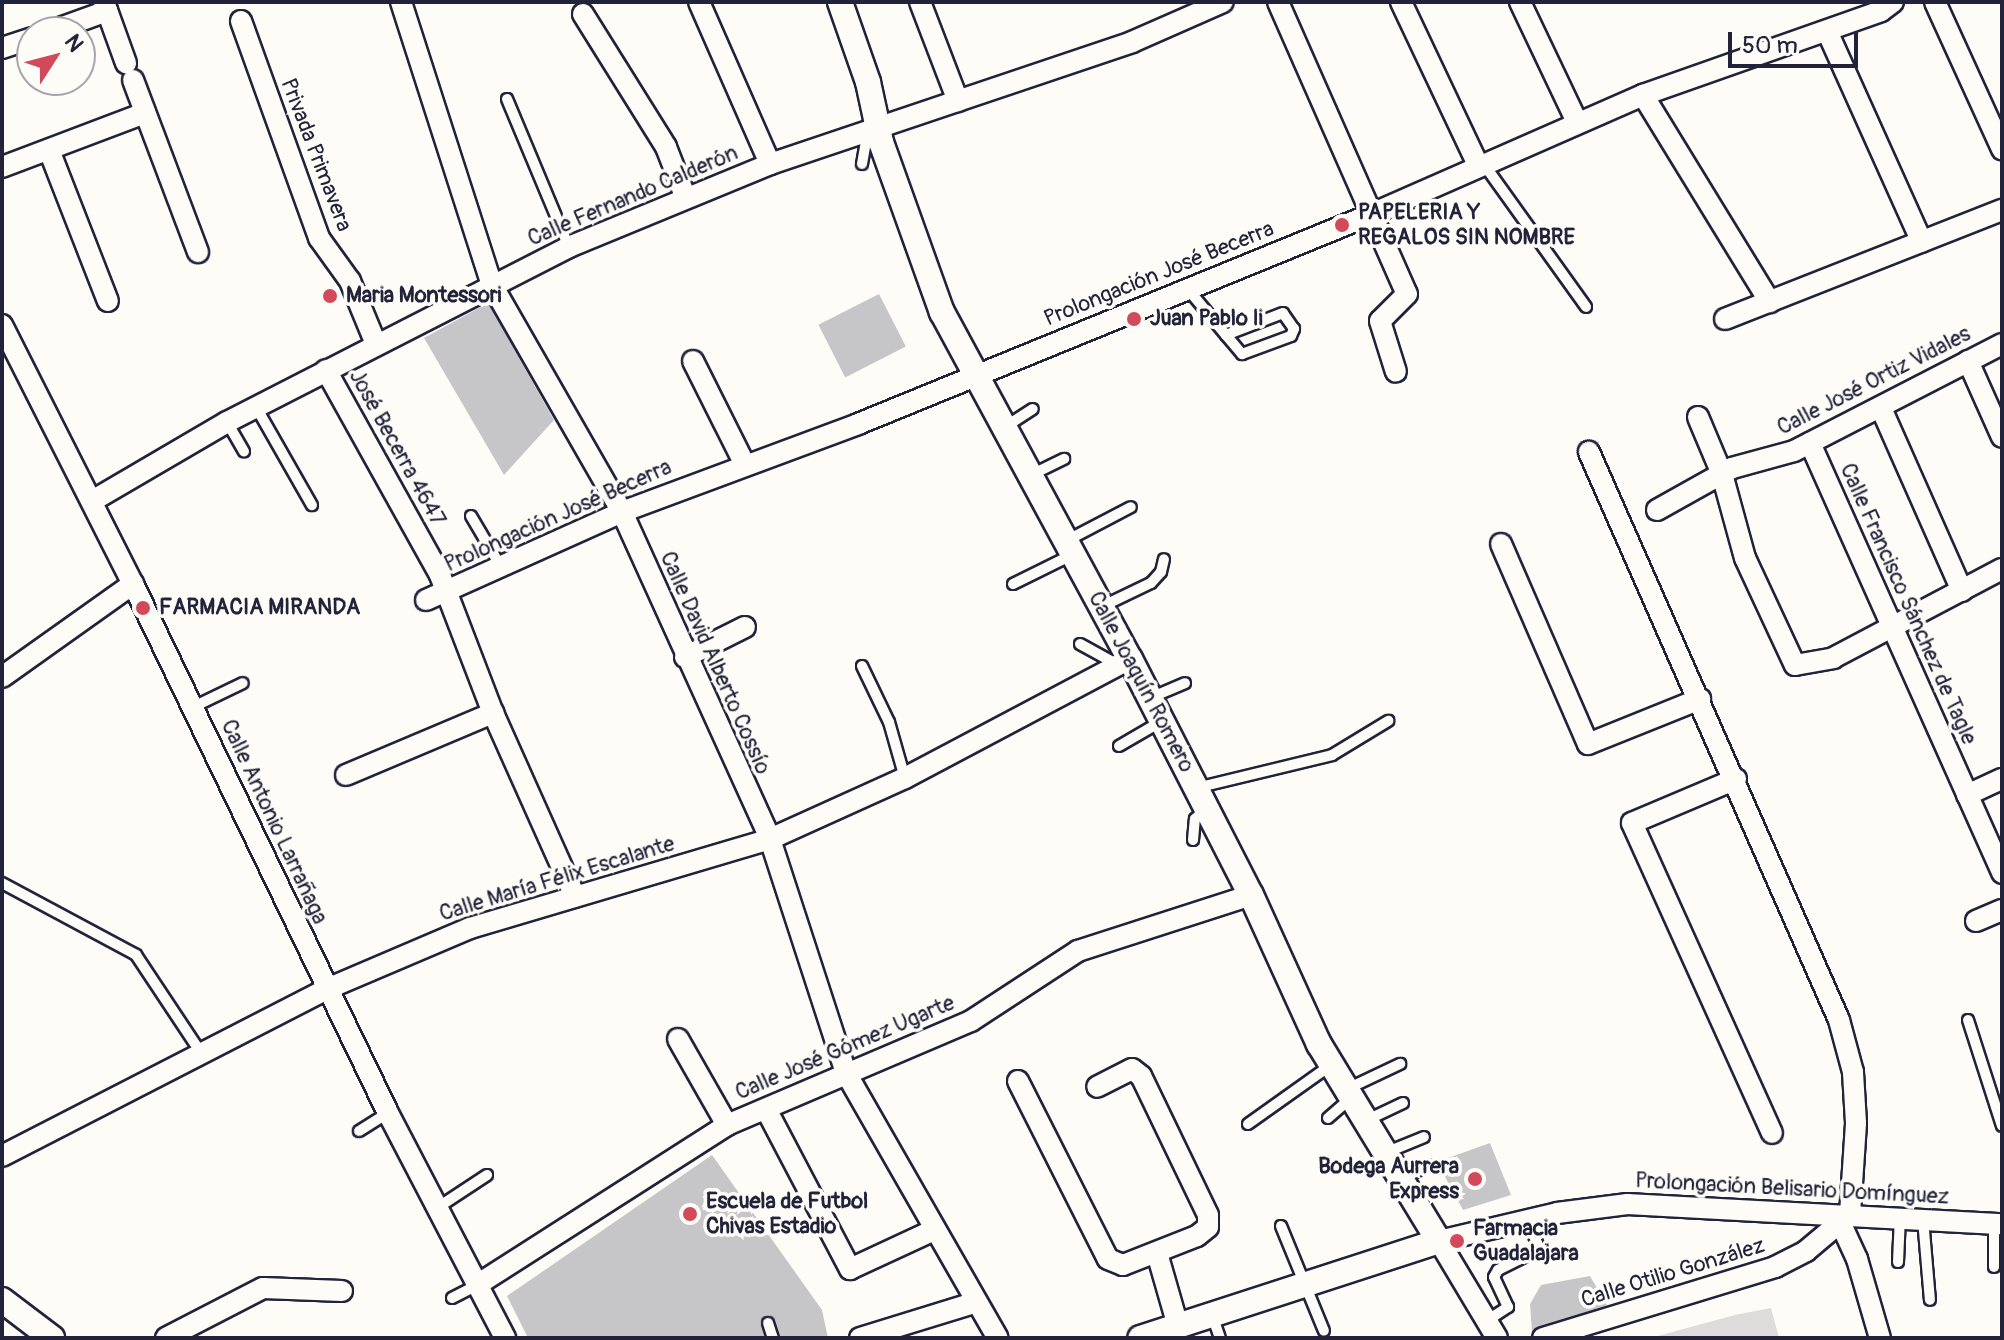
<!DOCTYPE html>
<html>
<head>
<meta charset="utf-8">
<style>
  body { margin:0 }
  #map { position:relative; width:2004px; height:1340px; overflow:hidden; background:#fdfcf7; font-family:Pangolin,sans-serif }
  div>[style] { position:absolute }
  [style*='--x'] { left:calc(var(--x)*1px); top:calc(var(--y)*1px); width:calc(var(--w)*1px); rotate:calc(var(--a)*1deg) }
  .green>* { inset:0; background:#dddcdb }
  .building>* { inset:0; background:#c6c6c8; transform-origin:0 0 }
  .roads { filter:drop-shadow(2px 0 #22223b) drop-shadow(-2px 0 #22223b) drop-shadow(0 2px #22223b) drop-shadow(0 -2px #22223b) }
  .service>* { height:10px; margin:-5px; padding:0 5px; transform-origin:5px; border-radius:5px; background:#fdfcf7 }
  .minor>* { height:20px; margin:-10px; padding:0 10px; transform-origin:10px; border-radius:10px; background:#fdfcf7 }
  .tertiary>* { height:24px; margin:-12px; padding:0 12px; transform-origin:12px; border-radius:12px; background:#fdfcf7 }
  .dots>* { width:22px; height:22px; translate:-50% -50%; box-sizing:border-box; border:4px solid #fdfcf7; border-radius:50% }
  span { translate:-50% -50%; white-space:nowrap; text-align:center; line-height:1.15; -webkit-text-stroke:7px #fdfcf7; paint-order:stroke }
  .street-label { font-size:22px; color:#22223b }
  .poi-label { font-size:22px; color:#22223b; font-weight:700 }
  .left { translate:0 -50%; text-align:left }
  .right { translate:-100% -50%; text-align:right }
  .frame { position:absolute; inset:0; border:4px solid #22223b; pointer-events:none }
  .north { position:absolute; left:16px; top:16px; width:80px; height:80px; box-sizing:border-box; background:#fdfcf7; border:2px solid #a5a5ac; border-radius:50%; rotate:54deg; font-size:22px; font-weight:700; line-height:32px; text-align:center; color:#22223b }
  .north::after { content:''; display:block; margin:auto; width:28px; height:36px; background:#d1495b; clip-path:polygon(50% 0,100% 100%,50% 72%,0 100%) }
  .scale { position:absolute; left:1728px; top:32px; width:130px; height:36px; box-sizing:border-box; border:4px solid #22223b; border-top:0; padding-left:10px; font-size:24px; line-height:28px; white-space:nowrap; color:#22223b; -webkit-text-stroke:6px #fdfcf7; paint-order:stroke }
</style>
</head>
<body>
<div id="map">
  <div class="green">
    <div style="clip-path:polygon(1771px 1308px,1779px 1338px,1650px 1338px,1735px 1315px)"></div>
  </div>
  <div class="building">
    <div style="left:879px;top:294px;width:59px;height:68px;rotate:63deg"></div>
    <div style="clip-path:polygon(488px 303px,554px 420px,504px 475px,424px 338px)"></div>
    <div style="clip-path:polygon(1490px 1143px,1511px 1195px,1463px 1210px,1437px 1162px)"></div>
    <div style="clip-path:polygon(712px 1155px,822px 1310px,828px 1338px,781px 1338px,769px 1315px,760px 1322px,765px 1338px,528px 1338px,507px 1296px)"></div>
    <div style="clip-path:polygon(1590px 1276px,1607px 1305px,1532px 1332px,1530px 1304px,1541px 1285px)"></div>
  </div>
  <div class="roads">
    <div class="service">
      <div style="--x:507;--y:99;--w:160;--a:67.3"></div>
      <div style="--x:1483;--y:163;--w:177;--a:54.4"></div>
      <div style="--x:862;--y:164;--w:34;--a:-80"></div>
      <div style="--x:1187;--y:288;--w:61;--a:50.3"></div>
      <div style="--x:1226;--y:335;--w:25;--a:50"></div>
      <div style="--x:1242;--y:354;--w:52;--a:-20.2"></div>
      <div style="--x:1291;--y:336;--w:8;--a:-67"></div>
      <div style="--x:1294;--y:329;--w:19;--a:-125"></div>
      <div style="--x:1283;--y:313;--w:61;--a:158.9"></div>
      <div style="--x:256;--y:407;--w:113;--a:60.3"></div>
      <div style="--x:227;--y:422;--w:34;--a:60"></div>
      <div style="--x:1005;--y:427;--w:33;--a:-33"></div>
      <div style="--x:1031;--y:475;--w:37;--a:-26"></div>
      <div style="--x:471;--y:516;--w:59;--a:59.5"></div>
      <div style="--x:1066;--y:541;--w:73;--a:-27.6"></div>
      <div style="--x:1013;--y:584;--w:66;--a:-26.2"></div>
      <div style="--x:1103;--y:606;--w:53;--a:-25.6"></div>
      <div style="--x:1151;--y:583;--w:15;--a:-48"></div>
      <div style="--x:1161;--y:572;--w:13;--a:-77"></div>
      <div style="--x:1080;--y:644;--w:46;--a:28.8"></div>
      <div style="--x:862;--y:666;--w:62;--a:64.3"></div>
      <div style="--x:889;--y:722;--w:58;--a:74.1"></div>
      <div style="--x:1150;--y:698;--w:38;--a:-23"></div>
      <div style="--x:193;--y:707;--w:55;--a:-25.6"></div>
      <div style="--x:1119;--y:746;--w:50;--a:-30.2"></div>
      <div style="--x:1196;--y:788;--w:140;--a:-13.6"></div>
      <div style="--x:1332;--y:755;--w:66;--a:-31.3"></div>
      <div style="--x:1193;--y:840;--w:21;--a:-85"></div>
      <div style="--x:1195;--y:819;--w:13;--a:-42"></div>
      <div style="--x:2;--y:883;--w:152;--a:28.2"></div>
      <div style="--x:136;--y:955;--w:118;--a:56.4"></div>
      <div style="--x:1968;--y:1020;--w:111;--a:72.2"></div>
      <div style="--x:1347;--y:1089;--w:59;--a:-25.3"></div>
      <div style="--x:1328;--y:1118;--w:29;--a:-41"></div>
      <div style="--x:1365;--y:1121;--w:42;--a:-25.3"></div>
      <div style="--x:1248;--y:1124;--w:102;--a:-35.4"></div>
      <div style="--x:359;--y:1131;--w:34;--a:-32"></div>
      <div style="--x:1385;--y:1153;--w:42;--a:-22.3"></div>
      <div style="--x:1401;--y:1180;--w:31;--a:-29"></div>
      <div style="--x:437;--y:1208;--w:60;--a:-33.4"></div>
      <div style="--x:1923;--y:1219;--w:81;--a:85.1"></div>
      <div style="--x:1281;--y:1226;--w:113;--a:67.7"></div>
      <div style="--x:1898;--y:1262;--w:45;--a:-87.5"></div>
      <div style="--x:1994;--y:1267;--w:44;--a:-90"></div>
      <div style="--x:452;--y:1298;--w:28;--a:-27"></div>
      <div style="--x:1212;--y:1315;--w:24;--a:71"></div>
      <div style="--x:1488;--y:1320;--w:24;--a:-33"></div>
      <div style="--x:1508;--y:1307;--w:33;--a:-115"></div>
      <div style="--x:1494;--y:1277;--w:8;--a:-60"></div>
      <div style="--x:1498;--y:1270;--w:47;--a:-26.6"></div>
      <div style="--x:1540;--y:1249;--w:33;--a:-115"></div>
      <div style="--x:768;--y:1323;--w:16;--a:72"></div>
    </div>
    <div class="minor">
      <div style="--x:104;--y:2;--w:65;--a:70.2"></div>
      <div style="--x:401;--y:2;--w:297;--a:72.2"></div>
      <div style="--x:492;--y:285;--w:262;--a:60.2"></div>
      <div style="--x:622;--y:512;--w:359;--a:65.6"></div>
      <div style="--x:770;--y:839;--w:246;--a:72"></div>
      <div style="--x:846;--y:1073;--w:305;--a:60.2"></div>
      <div style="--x:699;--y:2;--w:177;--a:66.3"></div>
      <div style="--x:920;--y:2;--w:106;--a:69"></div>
      <div style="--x:1278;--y:2;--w:319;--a:66.2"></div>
      <div style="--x:1407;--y:294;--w:38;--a:135"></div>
      <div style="--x:1380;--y:321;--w:53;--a:72.6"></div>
      <div style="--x:1401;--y:2;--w:180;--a:64.7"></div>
      <div style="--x:1520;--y:2;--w:133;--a:64.6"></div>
      <div style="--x:1935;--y:2;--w:162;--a:65.5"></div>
      <div style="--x:583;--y:14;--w:157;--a:58"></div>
      <div style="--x:666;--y:147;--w:53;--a:68.8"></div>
      <div style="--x:241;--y:21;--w:231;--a:70.2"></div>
      <div style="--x:319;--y:238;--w:53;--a:54.2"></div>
      <div style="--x:350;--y:281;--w:68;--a:67.6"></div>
      <div style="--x:1827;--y:31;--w:231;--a:65.8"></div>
      <div style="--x:49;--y:32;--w:62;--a:-19.9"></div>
      <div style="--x:2;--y:48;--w:32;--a:-18"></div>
      <div style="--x:133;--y:80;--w:184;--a:69.3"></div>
      <div style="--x:1643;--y:95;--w:243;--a:58.5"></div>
      <div style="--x:49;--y:150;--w:162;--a:68.7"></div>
      <div style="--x:2;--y:167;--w:153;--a:-20.7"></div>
      <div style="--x:1725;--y:319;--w:298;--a:-21.5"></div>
      <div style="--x:2;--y:325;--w:290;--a:63.2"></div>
      <div style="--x:133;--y:584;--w:587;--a:64.26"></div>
      <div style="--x:388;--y:1113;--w:254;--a:62.5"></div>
      <div style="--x:693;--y:361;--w:114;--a:63.4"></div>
      <div style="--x:1968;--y:361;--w:83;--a:65.9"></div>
      <div style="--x:326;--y:370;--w:235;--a:60.9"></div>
      <div style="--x:440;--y:575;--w:148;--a:69"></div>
      <div style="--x:493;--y:713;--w:201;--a:65.9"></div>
      <div style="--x:1881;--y:408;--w:200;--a:66.1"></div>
      <div style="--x:1698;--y:417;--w:62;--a:67.2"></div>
      <div style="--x:1722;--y:474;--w:87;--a:74.7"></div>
      <div style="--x:1745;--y:558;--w:118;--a:65"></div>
      <div style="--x:1795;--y:665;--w:39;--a:-10"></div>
      <div style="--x:1833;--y:658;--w:191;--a:-27.8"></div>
      <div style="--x:1810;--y:443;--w:471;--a:65.9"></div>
      <div style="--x:92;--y:501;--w:156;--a:-30.3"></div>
      <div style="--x:227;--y:422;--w:384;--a:-27.1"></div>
      <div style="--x:569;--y:247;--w:217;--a:-22.4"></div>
      <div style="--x:770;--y:164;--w:382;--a:-18.6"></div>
      <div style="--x:1132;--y:42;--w:99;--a:-23.7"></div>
      <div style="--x:1657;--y:510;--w:86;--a:-29.2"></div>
      <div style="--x:1732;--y:468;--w:64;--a:-15.3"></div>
      <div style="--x:1794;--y:451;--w:234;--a:-27.2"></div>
      <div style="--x:1501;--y:544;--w:218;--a:66.5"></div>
      <div style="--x:1588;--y:744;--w:121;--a:-21.9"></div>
      <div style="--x:426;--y:600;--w:215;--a:-24.2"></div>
      <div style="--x:622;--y:512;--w:252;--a:-20.4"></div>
      <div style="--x:858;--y:424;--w:555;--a:-22.22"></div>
      <div style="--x:1372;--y:214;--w:296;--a:-23.7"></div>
      <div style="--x:1643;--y:95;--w:252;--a:-19.4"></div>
      <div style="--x:1881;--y:11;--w:15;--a:-37"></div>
      <div style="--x:685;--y:657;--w:67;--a:-26.6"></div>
      <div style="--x:2;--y:677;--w:161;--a:-35.4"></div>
      <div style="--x:346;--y:775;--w:160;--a:-22.9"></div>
      <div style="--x:1736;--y:779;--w:113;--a:157.1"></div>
      <div style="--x:1632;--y:823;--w:340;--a:65.7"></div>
      <div style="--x:1967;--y:795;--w:38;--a:-25"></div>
      <div style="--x:1976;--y:921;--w:28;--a:-23"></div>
      <div style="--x:678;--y:1039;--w:99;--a:60.3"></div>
      <div style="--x:1018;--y:1081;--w:199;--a:63.2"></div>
      <div style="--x:1108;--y:1259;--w:16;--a:22"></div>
      <div style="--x:1123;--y:1265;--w:79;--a:-21.4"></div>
      <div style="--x:1197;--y:1236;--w:14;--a:-39"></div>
      <div style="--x:1208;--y:1227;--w:12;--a:-90"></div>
      <div style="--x:1208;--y:1215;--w:154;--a:-115.7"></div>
      <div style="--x:1141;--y:1076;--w:11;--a:-142"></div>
      <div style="--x:1132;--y:1069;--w:39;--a:153"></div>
      <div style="--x:766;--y:1109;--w:181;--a:62.3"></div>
      <div style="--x:850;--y:1269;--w:93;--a:-24.9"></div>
      <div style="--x:2;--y:1156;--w:365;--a:-27.2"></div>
      <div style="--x:327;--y:989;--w:155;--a:-23.1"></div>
      <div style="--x:470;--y:928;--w:313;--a:-16.5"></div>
      <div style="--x:770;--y:839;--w:148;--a:-24.3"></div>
      <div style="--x:905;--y:778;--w:255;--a:-27.9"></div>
      <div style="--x:1840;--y:1222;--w:41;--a:65.3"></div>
      <div style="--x:1857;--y:1259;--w:82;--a:73.8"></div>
      <div style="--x:1157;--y:1253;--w:76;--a:74"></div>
      <div style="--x:477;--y:1285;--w:297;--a:-32.6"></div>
      <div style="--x:727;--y:1125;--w:265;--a:-23.1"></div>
      <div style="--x:971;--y:1021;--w:128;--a:-33.2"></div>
      <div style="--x:1078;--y:951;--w:182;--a:-17.9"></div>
      <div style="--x:166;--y:1338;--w:109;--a:-27.3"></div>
      <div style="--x:263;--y:1288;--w:79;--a:2.2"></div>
      <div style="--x:860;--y:1338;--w:122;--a:-17.1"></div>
      <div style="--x:1497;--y:1338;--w:113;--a:-120.9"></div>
      <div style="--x:1439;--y:1241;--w:121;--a:-13.3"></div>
      <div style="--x:1557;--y:1213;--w:71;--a:-7.3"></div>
      <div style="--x:1627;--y:1204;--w:376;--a:3.1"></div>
      <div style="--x:1543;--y:1338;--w:243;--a:-17"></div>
      <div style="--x:1775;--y:1267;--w:35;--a:-27"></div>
      <div style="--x:1806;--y:1251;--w:57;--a:-40.1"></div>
      <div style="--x:1850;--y:1214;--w:91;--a:-86.2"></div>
      <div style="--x:1856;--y:1123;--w:51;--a:-93.4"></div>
      <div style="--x:1853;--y:1072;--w:54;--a:-105.1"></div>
      <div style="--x:1839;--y:1020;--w:621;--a:-113.76"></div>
    </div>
    <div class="tertiary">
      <div style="--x:840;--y:2;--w:85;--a:70.7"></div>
      <div style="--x:868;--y:82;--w:61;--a:77.8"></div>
      <div style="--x:881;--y:142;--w:181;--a:70.3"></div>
      <div style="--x:942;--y:312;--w:395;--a:61.6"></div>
      <div style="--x:1130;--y:659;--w:265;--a:62.9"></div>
      <div style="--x:1251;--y:895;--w:164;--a:65.5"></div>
      <div style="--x:1319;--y:1044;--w:231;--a:58.7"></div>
      <div style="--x:1439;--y:1241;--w:314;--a:162"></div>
      <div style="--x:2;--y:1300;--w:63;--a:37.2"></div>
    </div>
  </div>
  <div class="dots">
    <div style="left:1342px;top:225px;background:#d1495b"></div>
    <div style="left:330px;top:296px;background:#d1495b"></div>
    <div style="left:1134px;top:319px;background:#d1495b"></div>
    <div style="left:143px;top:608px;background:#d1495b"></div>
    <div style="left:1475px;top:1179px;background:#d1495b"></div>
    <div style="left:690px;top:1214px;background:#d1495b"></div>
    <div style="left:1457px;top:1241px;background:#d1495b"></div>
  </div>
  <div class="street-label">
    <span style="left:316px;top:155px;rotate:69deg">Privada Primavera</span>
    <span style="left:633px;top:196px;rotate:-23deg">Calle Fernando Calderón</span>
    <span style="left:1159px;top:274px;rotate:-22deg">Prolongación José Becerra</span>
    <span style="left:1874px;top:381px;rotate:-27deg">Calle José Ortiz Vidales</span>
    <span style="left:397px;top:448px;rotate:61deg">José Becerra 4647</span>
    <span style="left:558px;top:516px;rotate:-24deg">Prolongación José Becerra</span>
    <span style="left:1908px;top:604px;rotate:66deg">Calle Francisco Sánchez de Tagle</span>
    <span style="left:715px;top:663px;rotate:66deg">Calle David Alberto Cossío</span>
    <span style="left:1141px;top:682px;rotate:62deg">Calle Joaquín Romero</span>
    <span style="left:274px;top:822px;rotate:65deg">Calle Antonio Larrañaga</span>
    <span style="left:557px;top:879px;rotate:-17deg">Calle María Félix Escalante</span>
    <span style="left:845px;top:1048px;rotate:-23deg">Calle José Gómez Ugarte</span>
    <span style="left:1792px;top:1189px;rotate:3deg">Prolongación Belisario Domínguez</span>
    <span style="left:1673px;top:1273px;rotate:-17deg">Calle Otilio González</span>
  </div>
  <div class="poi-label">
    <span class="left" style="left:1358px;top:225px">PAPELERIA Y<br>REGALOS SIN NOMBRE</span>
    <span class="left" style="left:346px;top:296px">Maria Montessori</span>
    <span class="left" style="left:1150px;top:319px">Juan Pablo Ii</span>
    <span class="left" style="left:159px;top:608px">FARMACIA MIRANDA</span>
    <span class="right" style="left:1459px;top:1179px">Bodega Aurrera<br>Express</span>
    <span class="left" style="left:706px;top:1214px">Escuela de Futbol<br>Chivas Estadio</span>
    <span class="left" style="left:1473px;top:1241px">Farmacia<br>Guadalajara</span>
  </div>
  <div class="frame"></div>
  <div class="north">N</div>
  <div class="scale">50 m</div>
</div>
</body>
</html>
